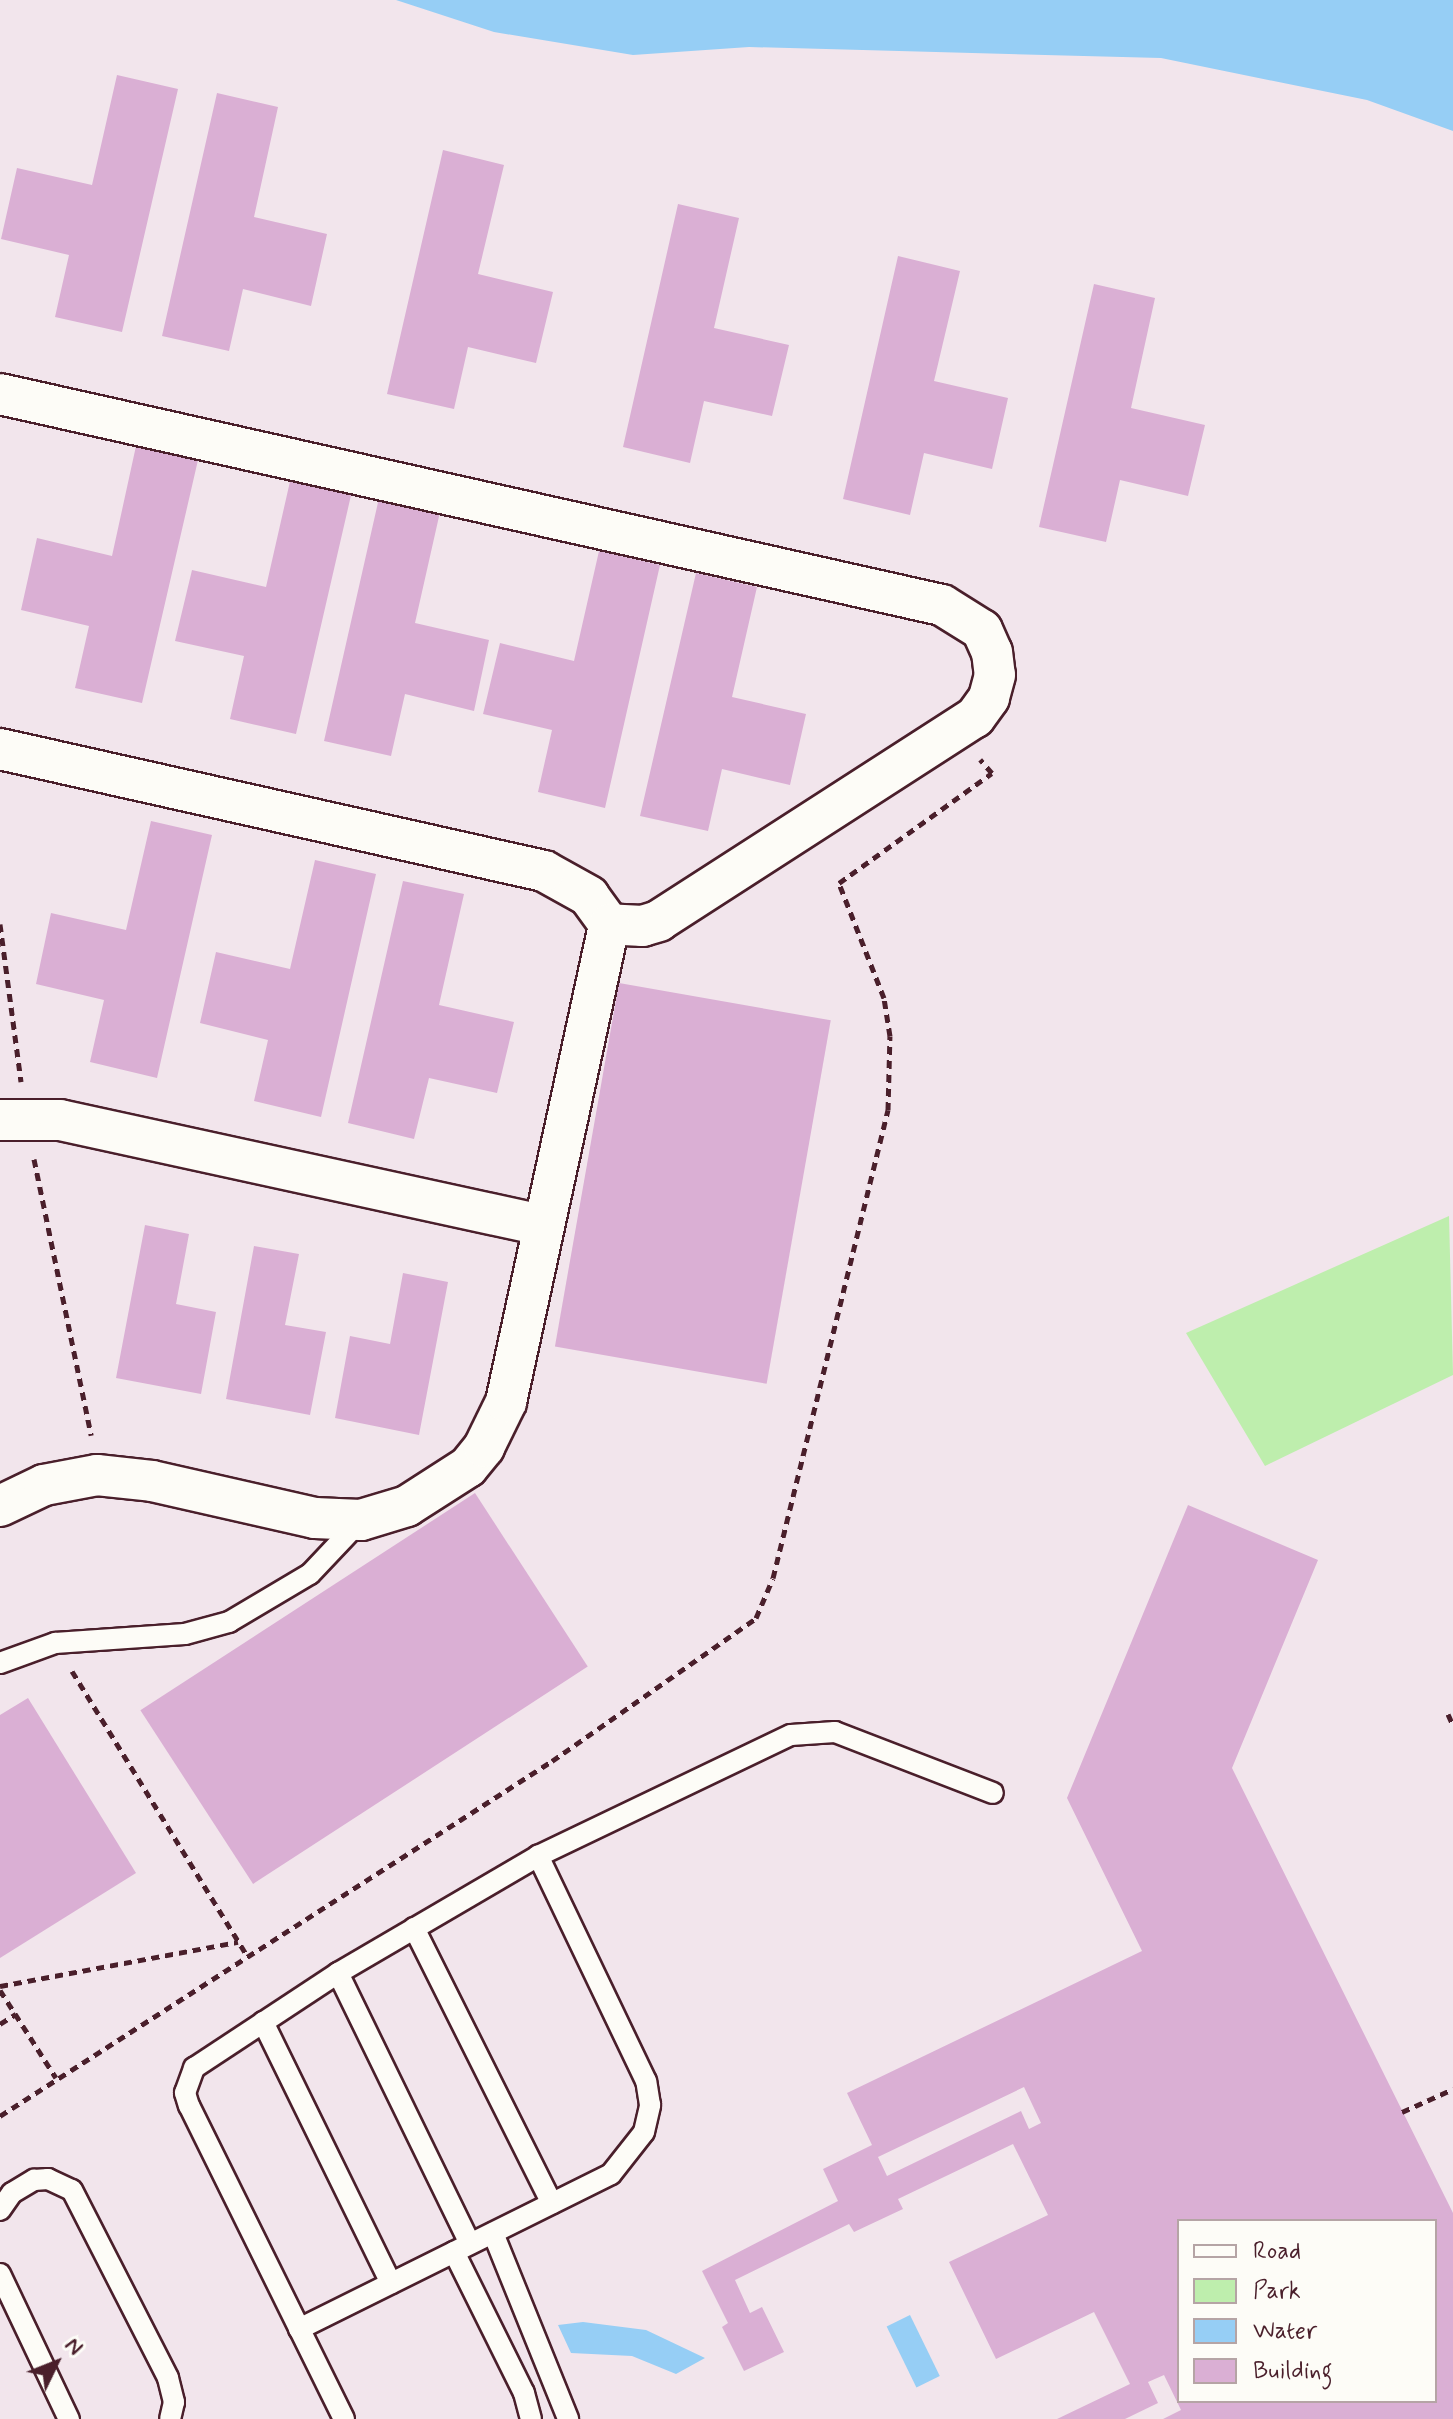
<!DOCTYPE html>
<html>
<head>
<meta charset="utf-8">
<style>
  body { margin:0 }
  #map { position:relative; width:1453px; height:2419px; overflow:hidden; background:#f2e5ec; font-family:Mynerve,sans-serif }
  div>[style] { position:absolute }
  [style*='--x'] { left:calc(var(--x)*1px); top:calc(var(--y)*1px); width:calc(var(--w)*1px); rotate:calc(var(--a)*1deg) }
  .green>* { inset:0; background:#beeead }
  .water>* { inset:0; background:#96cef5; transform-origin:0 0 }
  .building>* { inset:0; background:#daafd4; transform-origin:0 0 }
  .path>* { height:5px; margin-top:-2.5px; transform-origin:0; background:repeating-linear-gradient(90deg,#4a1f2b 0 8px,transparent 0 14px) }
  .roads { filter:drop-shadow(2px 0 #4a1f2b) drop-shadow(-2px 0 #4a1f2b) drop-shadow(0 2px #4a1f2b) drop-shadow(0 -2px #4a1f2b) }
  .service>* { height:20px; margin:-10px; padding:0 10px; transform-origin:10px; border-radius:10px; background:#fdfcf7 }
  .minor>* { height:40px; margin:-20px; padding:0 20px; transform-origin:20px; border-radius:20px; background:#fdfcf7 }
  span { translate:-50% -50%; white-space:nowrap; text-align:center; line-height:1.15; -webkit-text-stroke:6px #fdfcf7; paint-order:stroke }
  .legend { position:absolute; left:1177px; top:2219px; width:260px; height:184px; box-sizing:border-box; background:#fdfcf7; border:2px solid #b5a4a5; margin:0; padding:10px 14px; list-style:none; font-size:24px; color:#4a1f2b }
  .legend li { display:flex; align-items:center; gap:16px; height:40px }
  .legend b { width:40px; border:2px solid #b5a4a5 }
  .north { position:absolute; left:16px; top:2323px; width:80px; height:80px; -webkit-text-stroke:6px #fdfcf7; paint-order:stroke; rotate:47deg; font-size:22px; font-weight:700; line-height:32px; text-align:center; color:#4a1f2b }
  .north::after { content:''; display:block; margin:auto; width:28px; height:36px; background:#4a1f2b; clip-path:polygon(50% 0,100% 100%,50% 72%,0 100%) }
</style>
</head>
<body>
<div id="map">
  <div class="green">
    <div style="clip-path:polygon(1449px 1216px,1453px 1375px,1265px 1466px,1186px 1333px)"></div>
  </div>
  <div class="water">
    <div style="clip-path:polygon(396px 0,1453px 0,1453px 131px,1367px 100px,1161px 58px,749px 47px,633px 55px,494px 32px)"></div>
    <div style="left:910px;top:2315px;width:68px;height:26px;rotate:64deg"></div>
    <div style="clip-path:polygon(583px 2322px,646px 2330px,705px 2358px,676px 2374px,632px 2356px,571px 2353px,558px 2325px)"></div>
  </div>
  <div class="building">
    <div style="clip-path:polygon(117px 75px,178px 89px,122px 332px,55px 317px,69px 255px,1px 239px,17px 168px,92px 185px)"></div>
    <div style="clip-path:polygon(217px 93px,278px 107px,254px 217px,327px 234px,311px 306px,243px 289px,229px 351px,162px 336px)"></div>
    <div style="clip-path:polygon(443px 150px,504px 165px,478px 274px,553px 292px,536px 363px,468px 347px,454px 409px,387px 394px)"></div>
    <div style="clip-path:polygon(678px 204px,739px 218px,714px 328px,789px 345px,772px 416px,704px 401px,690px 463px,623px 447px)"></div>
    <div style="clip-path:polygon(898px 256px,960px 271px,934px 381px,1008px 398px,992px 469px,924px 453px,910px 515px,843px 499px)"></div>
    <div style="clip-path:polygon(1094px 284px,1155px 298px,1131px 408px,1205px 425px,1188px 496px,1120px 480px,1106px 542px,1039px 527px)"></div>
    <div style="clip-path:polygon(136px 446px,198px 460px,142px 703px,75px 688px,89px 626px,21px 610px,37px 538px,112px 556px)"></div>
    <div style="clip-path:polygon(291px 477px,352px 491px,296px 734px,230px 719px,244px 656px,175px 641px,192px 570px,266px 587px)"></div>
    <div style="clip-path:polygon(379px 498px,440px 512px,415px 623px,489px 640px,474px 711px,405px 694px,391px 756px,324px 741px)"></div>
    <div style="clip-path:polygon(599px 551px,660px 565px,605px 808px,538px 792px,552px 730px,483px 714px,500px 643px,574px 661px)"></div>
    <div style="clip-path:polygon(696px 573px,757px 587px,732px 697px,806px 714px,790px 785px,722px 769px,708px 831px,640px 816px)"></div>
    <div style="clip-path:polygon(151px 821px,212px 835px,157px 1078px,90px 1062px,104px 1000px,36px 984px,51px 913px,126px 930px)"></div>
    <div style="clip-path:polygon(315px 860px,376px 874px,321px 1117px,254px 1101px,268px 1040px,200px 1023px,216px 952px,290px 969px)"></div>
    <div style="clip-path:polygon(403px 881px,464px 894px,439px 1005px,514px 1022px,497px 1093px,429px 1078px,414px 1139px,348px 1123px)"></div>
    <div style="left:619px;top:983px;width:215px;height:369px;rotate:10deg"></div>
    <div style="clip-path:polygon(145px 1225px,189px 1234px,176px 1304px,216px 1312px,201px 1394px,116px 1378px)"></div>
    <div style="clip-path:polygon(254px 1246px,299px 1254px,285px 1325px,326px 1332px,310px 1415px,226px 1399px)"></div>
    <div style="clip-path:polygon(403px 1273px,448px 1282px,419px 1435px,335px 1418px,350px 1336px,390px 1344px)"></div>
    <div style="left:475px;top:1493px;width:207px;height:399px;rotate:57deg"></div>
    <div style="clip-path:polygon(evenodd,1188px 1505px,1318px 1560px,1232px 1768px,1453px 2213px,1453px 2419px,1163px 2419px,1181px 2410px,1164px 2375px,1148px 2382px,1158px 2403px,1125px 2419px,1057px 2419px,1130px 2384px,1094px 2312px,996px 2359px,949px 2262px,1048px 2215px,1013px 2144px,898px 2199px,903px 2209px,854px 2232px,849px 2224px,735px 2280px,750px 2313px,762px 2307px,784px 2352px,744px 2371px,722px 2327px,728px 2323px,702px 2271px,838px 2201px,823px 2169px,872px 2145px,847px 2093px,1142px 1951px,1067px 1798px,1188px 1505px,1024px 2087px,1041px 2123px,1029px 2129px,1021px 2111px,887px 2176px,878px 2157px,1024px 2087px,1188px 1505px,1179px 2221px,1435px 2221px,1435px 2401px,1179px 2401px,1179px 2221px)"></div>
    <div style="clip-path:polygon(28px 1698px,136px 1873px,0 1958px,0 1715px)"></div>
  </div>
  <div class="path">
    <div style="--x:0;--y:924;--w:159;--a:82.4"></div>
    <div style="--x:34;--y:1159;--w:282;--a:78.3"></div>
    <div style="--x:72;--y:1671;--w:334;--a:58.4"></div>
    <div style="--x:1448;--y:1714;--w:12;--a:66"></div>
    <div style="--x:0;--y:1986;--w:242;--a:-10.5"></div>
    <div style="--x:0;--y:1990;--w:104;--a:57.5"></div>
    <div style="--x:0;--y:2024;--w:19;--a:-32"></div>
    <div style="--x:1402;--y:2112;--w:56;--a:-24.3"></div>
    <div style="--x:0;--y:2116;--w:656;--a:-32.75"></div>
    <div style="--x:552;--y:1761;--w:249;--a:-35"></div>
    <div style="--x:756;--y:1618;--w:43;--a:-67"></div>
    <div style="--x:773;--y:1578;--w:482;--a:-76.2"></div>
    <div style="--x:888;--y:1110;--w:74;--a:-88.5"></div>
    <div style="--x:890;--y:1036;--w:38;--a:-99"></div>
    <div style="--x:884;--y:998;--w:123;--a:-111.4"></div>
    <div style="--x:839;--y:883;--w:188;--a:-35.7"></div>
    <div style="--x:992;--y:773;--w:18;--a:-131"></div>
  </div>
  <div class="roads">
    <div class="service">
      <div style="--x:0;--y:1663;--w:59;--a:-20"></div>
      <div style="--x:55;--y:1643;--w:130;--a:-4"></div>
      <div style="--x:185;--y:1634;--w:46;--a:-15.3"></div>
      <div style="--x:229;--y:1622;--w:94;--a:-30.7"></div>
      <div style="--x:310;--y:1574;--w:74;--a:-46.6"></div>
      <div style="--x:414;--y:1928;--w:308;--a:63.4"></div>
      <div style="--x:338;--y:1973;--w:301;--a:64"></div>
      <div style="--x:263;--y:2022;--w:291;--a:63.9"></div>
      <div style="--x:0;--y:2210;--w:21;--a:-55"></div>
      <div style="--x:12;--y:2193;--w:26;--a:-31"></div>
      <div style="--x:34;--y:2180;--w:14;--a:-4"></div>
      <div style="--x:48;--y:2179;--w:26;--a:25"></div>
      <div style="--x:72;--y:2190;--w:211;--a:62.9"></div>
      <div style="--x:168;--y:2378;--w:25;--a:76"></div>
      <div style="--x:174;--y:2402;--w:17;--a:103"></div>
      <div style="--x:493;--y:2233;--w:201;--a:68"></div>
      <div style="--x:454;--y:2252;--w:157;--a:63.6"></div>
      <div style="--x:524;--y:2393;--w:27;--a:75"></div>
      <div style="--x:0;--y:2274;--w:161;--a:64.6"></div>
      <div style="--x:299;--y:2329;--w:348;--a:-26.4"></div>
      <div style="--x:611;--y:2174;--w:53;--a:-51.8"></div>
      <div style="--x:644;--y:2132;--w:28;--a:-77"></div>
      <div style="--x:650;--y:2105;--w:24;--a:-99"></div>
      <div style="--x:646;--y:2081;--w:250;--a:-115.6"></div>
      <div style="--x:344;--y:2419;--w:349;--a:-116.3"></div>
      <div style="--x:189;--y:2106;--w:14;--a:-107"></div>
      <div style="--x:185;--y:2093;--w:27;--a:-70"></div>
      <div style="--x:194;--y:2068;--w:173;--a:-33.4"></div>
      <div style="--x:338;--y:1973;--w:232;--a:-30.3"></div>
      <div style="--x:538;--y:1856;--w:280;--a:-25.6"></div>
      <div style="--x:791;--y:1735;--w:44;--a:-3.9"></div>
      <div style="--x:835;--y:1732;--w:169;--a:21.1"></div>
    </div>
    <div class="minor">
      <div style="--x:0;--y:394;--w:965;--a:12.63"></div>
      <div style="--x:942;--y:605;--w:47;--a:32"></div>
      <div style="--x:982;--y:630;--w:24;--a:66"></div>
      <div style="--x:992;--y:652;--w:23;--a:83"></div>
      <div style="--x:995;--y:675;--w:24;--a:105"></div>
      <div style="--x:989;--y:698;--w:24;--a:126"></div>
      <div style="--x:975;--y:717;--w:376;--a:147.2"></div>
      <div style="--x:659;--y:921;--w:17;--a:163"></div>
      <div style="--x:643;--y:926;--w:34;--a:-177"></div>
      <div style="--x:609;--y:924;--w:34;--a:-126"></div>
      <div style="--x:589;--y:896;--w:51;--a:-150.9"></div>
      <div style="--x:544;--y:871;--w:558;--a:-167.36"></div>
      <div style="--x:0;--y:1120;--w:60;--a:0"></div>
      <div style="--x:60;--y:1120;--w:493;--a:12.3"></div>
      <div style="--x:0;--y:1506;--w:49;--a:-25.5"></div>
      <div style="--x:44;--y:1485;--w:54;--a:-10.7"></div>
      <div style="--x:97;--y:1475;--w:55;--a:6.2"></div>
      <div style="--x:152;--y:1481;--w:167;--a:12.8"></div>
      <div style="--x:315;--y:1518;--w:46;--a:2.5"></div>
      <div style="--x:361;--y:1520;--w:48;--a:-16.9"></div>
      <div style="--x:407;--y:1506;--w:72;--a:-32.6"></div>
      <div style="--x:468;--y:1467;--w:26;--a:-51"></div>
      <div style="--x:484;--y:1447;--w:50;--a:-63.9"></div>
      <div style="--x:506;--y:1402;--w:489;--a:-77.8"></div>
    </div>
  </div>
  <ul class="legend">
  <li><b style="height:10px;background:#fdfcf7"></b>Road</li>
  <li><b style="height:22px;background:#beeead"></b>Park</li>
  <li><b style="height:22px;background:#96cef5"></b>Water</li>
  <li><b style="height:22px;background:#daafd4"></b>Building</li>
  </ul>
  <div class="north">N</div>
</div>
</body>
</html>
